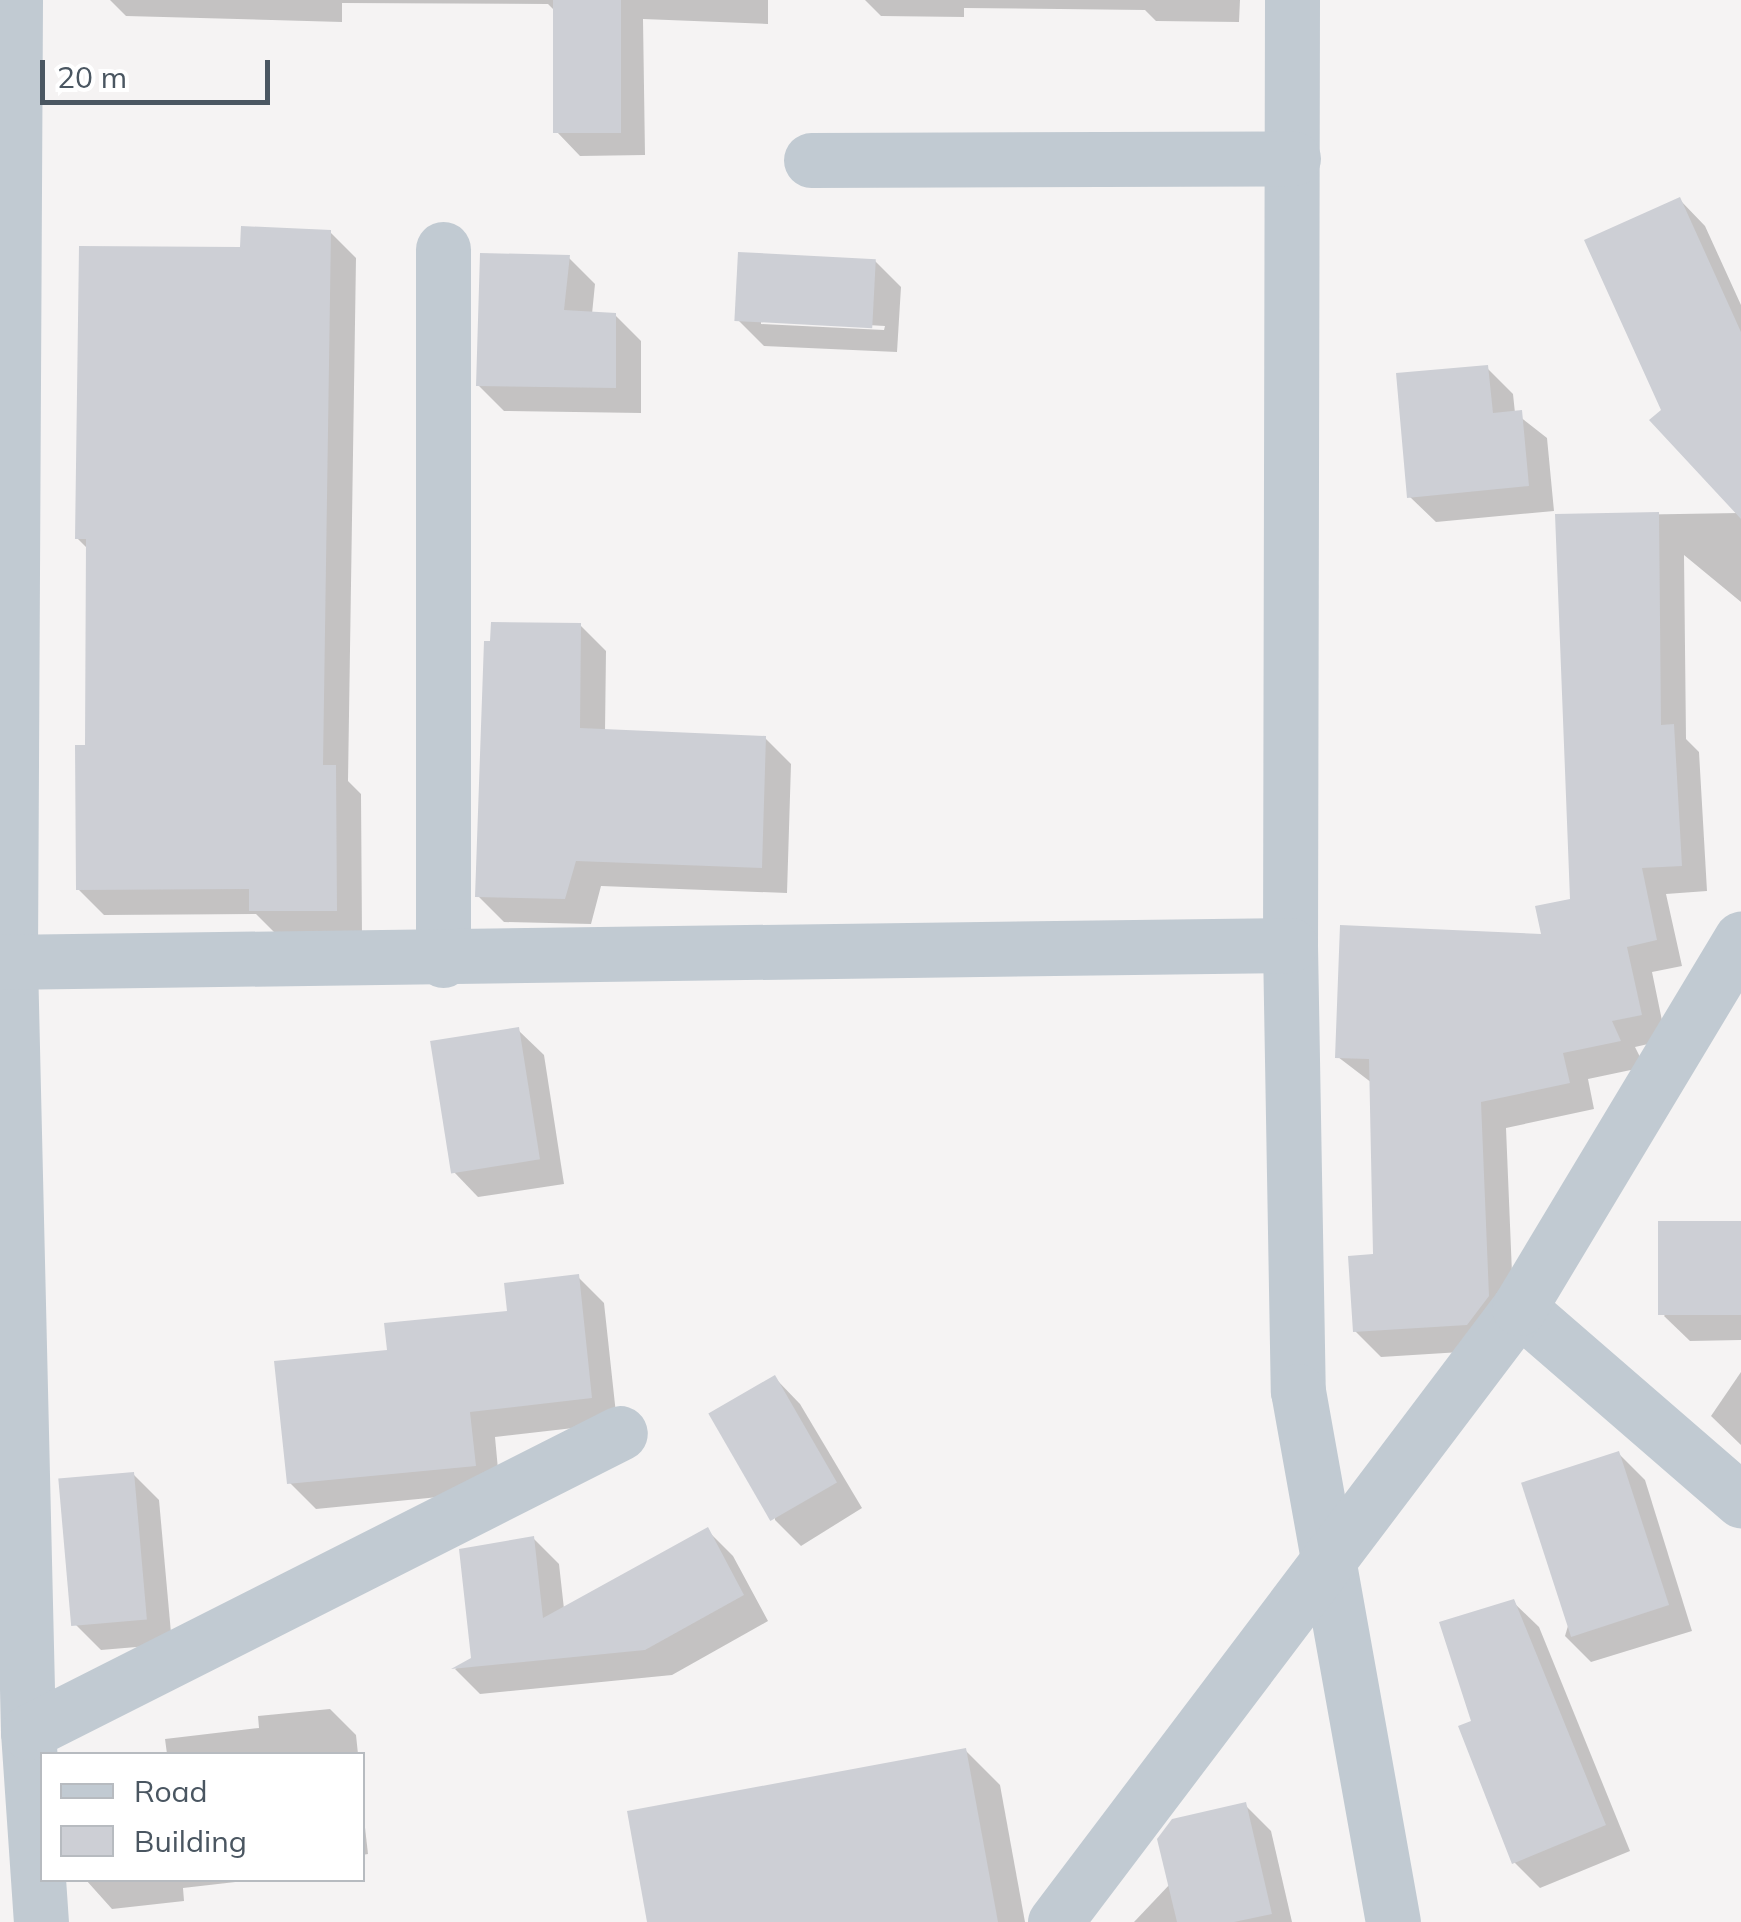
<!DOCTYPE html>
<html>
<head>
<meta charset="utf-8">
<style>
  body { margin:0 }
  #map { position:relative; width:1741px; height:1922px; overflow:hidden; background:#f5f3f3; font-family:Mulish,sans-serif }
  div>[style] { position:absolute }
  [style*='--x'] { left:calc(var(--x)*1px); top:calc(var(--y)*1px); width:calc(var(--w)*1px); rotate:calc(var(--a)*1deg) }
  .shadow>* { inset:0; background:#0003 }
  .building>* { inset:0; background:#cdcfd5; transform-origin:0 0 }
  .minor>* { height:55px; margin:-27.5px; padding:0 27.5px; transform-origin:27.5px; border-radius:27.5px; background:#c1cad2 }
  span { translate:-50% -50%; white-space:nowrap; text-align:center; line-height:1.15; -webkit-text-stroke:8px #fff; paint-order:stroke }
  .legend { position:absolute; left:40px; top:1752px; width:325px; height:130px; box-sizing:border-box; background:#fff; border:2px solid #b7bbc0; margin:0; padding:12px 18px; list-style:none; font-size:30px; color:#4a5661 }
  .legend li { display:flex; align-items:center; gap:20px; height:50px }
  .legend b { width:50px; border:2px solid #b7bbc0 }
  .scale { position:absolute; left:40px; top:60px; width:230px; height:45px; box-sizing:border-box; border:5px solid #4a5661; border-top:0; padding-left:12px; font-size:30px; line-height:35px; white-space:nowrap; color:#4a5661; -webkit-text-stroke:8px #fff; paint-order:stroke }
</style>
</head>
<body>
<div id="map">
  <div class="shadow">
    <div style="clip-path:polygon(110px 0,768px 0,768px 24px,643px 19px,645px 155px,580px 156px,557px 132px,556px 12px,548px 4px,342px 3px,342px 22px,126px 16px)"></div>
    <div style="clip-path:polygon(865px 0,1240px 0,1239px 22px,1156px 21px,1145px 10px,964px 8px,964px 17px,881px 16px)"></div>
    <div style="clip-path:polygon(1680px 200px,1705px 226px,1741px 305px,1741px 602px,1684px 555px,1686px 739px,1699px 752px,1707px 891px,1666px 894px,1682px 966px,1652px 972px,1666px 1040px,1635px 1047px,1645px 1067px,1588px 1079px,1594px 1109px,1506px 1128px,1514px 1322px,1493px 1350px,1381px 1357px,1355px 1331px,1376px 1257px,1372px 1083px,1338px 1057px,1544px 936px,1572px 901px,1558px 516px,1739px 513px,1664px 410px)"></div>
    <div style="clip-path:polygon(330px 232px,356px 258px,348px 781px,361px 794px,362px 936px,278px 936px,256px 914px,104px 915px,78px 889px,88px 748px,88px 549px,77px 538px,243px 250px)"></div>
    <div style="clip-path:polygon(569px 258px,595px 284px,592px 314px,615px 315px,641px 341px,641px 413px,504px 411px,478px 385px)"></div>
    <div style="clip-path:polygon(evenodd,875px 261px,901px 287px,897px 352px,764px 346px,738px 320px,875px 261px,761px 319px,885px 326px,884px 330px,761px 324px,761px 319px)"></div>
    <div style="clip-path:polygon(1487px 368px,1513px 394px,1515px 413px,1547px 438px,1554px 511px,1436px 522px,1410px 497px)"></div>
    <div style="clip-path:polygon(580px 625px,606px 651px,605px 732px,765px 738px,791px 764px,787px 893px,601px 886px,591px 924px,504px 922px,478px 896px)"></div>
    <div style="clip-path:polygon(518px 1030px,544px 1055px,564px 1184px,478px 1197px,453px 1171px)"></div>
    <div style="clip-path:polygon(1741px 1224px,1741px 1340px,1690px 1341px,1664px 1316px)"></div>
    <div style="clip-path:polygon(578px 1277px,604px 1303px,617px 1423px,495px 1437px,500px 1491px,316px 1509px,290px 1483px,390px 1352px,510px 1314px)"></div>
    <div style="clip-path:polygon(1741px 1372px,1741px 1445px,1711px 1416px)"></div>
    <div style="clip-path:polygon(775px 1378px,800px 1404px,862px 1508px,801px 1546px,775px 1520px)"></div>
    <div style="clip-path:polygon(1619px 1454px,1645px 1480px,1692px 1631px,1591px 1662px,1565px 1636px)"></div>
    <div style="clip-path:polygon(133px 1474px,159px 1500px,172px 1644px,101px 1650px,75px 1624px)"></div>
    <div style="clip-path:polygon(707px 1530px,733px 1556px,768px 1621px,672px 1675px,480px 1694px,455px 1669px,473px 1659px,533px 1538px,559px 1564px,564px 1609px)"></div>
    <div style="clip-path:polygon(1513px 1602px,1539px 1627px,1630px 1851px,1540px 1888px,1514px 1862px,1474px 1722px)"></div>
    <div style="clip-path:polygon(330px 1709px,356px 1735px,358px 1754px,158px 1754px,167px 1754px,165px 1739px,259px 1728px,258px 1716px)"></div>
    <div style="clip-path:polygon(965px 1750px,1000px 1785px,1025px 1922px,650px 1922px)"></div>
    <div style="clip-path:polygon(362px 1801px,368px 1854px,362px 1855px)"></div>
    <div style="clip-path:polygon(1245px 1805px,1271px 1831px,1292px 1922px,1134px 1922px)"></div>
    <div style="clip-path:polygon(86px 1880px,253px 1880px,183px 1888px,184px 1901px,112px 1909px)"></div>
  </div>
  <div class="building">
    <div style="left:553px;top:0;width:68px;height:133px"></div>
    <div style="clip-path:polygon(1680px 197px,1741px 332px,1741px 519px,1649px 420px,1661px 410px,1584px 240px)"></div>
    <div style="clip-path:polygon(241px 226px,331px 230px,323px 765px,336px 765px,337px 911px,249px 911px,249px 889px,76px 890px,75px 745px,85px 745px,86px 539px,75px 539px,79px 246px,240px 247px)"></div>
    <div style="left:738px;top:252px;width:138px;height:69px;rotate:3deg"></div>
    <div style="clip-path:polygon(480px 253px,570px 255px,564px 310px,616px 313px,616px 388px,476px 386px)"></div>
    <div style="clip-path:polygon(1488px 365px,1493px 413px,1522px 410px,1529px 486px,1407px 498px,1396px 373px)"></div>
    <div style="clip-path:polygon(1659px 512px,1661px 725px,1674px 724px,1682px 866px,1642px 868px,1657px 940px,1627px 947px,1642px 1015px,1612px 1021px,1621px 1041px,1563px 1053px,1570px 1083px,1481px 1102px,1489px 1296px,1467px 1325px,1353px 1332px,1348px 1256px,1373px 1254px,1369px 1059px,1335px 1058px,1340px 925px,1541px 934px,1535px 906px,1570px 899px,1555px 514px)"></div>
    <div style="clip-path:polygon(491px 622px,581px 623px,580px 728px,766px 736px,762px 868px,576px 861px,565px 899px,475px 897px,484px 641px,490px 641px)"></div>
    <div style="left:519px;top:1027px;width:134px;height:90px;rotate:81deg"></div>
    <div style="left:1741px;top:1221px;width:94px;height:83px;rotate:90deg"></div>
    <div style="clip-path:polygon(579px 1274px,592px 1398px,470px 1412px,476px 1466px,287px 1484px,274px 1361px,387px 1350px,384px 1323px,507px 1311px,504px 1283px)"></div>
    <div style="left:775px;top:1375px;width:124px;height:77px;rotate:60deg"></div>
    <div style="left:1619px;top:1451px;width:162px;height:103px;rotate:72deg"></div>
    <div style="left:134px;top:1472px;width:148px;height:76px;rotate:85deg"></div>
    <div style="clip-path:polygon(708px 1527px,744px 1595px,645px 1650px,451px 1669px,471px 1658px,459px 1549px,534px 1536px,543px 1618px)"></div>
    <div style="clip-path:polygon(1514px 1599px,1606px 1825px,1512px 1864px,1458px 1726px,1471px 1721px,1439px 1622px)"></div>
    <div style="clip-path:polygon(966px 1748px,998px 1922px,647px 1922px,627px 1811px)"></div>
    <div style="clip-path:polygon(1246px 1802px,1272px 1914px,1234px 1922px,1177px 1922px,1157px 1839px,1172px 1819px)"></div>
  </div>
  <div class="minor">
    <div style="--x:15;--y:0;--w:962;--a:90.3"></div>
    <div style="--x:10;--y:962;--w:770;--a:88.66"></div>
    <div style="--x:28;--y:1732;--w:190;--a:86.1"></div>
    <div style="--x:1292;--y:0;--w:945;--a:90.12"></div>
    <div style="--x:1290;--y:945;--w:446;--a:89"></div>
    <div style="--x:1298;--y:1391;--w:539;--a:79.86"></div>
    <div style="--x:811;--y:160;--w:482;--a:-0.2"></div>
    <div style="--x:443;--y:249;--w:711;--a:90"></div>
    <div style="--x:0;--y:962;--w:1290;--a:-0.76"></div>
    <div style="--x:1519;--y:1308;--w:294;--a:40.9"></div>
    <div style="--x:28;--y:1732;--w:663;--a:-26.8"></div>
    <div style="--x:1055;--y:1922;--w:770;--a:-52.92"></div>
    <div style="--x:1519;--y:1308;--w:431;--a:-59"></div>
  </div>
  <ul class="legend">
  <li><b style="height:12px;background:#c1cad2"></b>Road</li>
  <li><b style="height:28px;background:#cdcfd5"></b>Building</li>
  </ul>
  <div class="scale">20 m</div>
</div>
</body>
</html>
